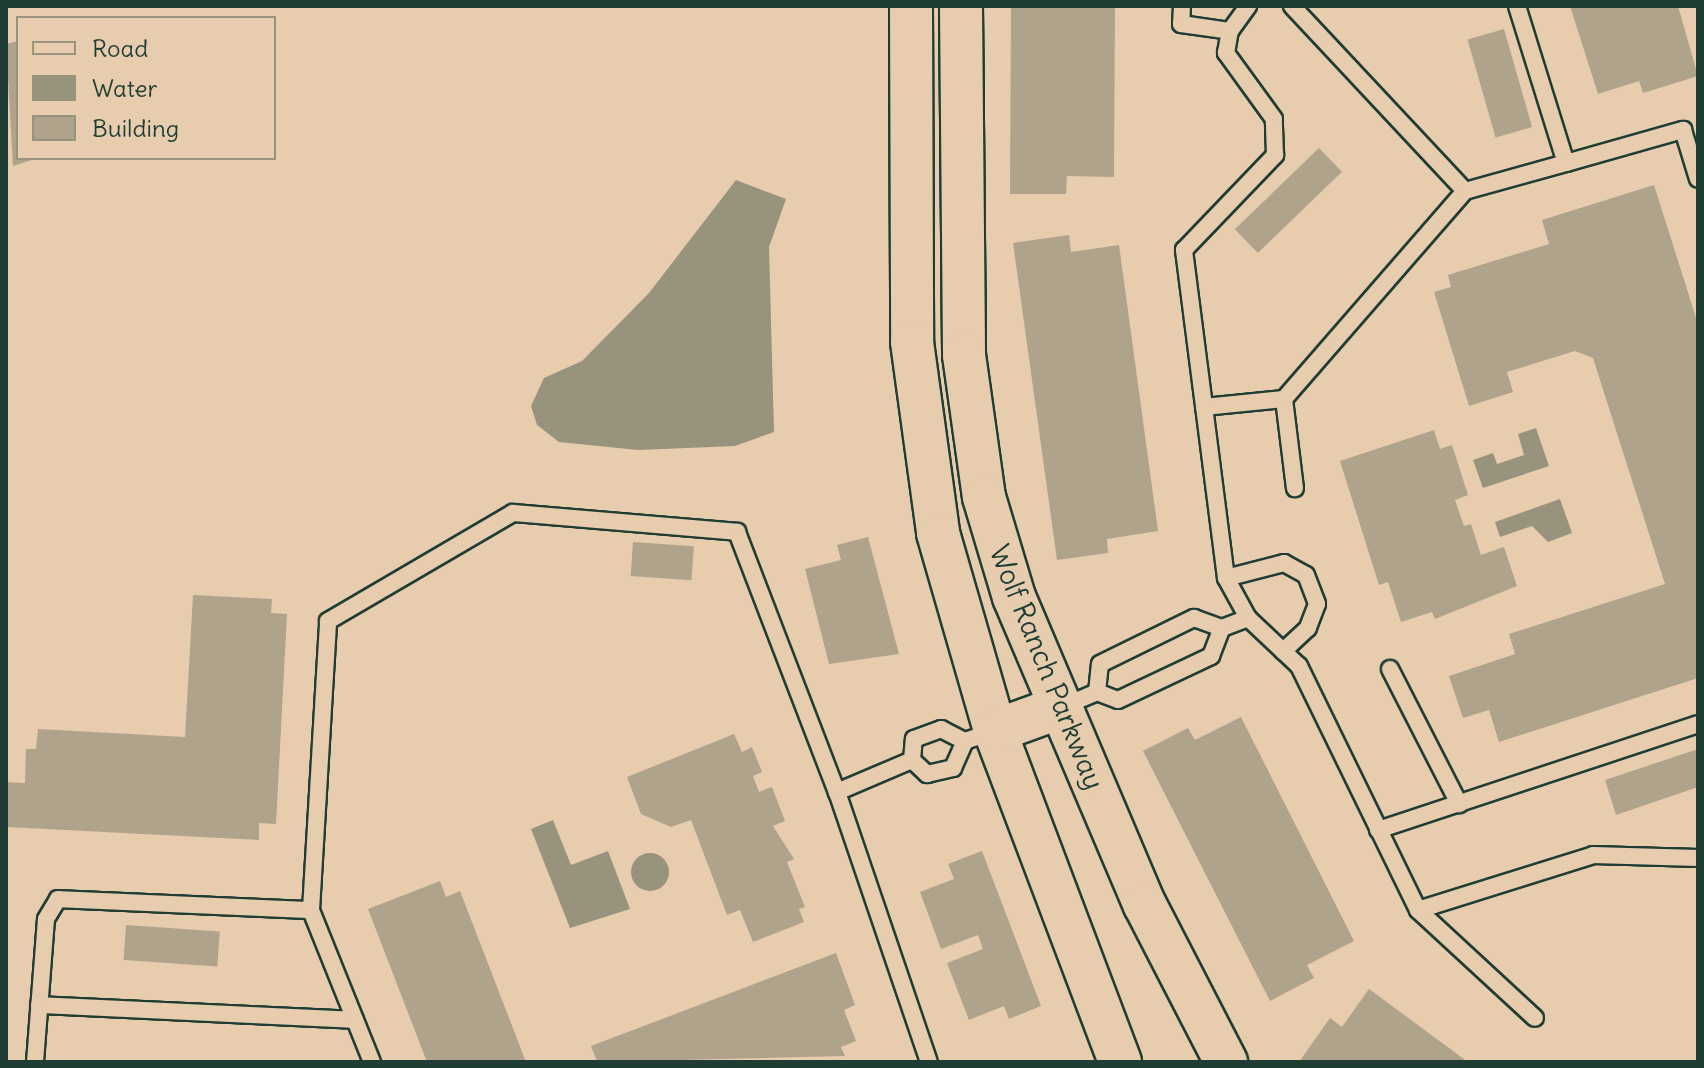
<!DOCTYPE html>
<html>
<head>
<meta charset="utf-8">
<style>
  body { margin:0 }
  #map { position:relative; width:1704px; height:1068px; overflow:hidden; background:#e7ccae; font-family:Delius,sans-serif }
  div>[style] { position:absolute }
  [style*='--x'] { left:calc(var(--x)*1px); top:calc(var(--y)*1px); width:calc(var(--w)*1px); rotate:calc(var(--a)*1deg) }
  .water>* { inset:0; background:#98937d }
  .round { border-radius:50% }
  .building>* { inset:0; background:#b0a38c; transform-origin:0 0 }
  .roads { filter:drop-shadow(2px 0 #1f3d34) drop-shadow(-2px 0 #1f3d34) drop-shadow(0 2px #1f3d34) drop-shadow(0 -2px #1f3d34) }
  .service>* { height:16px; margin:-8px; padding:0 8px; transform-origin:8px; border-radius:8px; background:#e7ccae }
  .tertiary>* { height:42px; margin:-21px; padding:0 21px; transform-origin:21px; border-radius:21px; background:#e7ccae }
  span { translate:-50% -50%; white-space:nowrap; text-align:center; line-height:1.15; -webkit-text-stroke:6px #e7ccae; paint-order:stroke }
  .street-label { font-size:28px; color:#1f3d34 }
  .frame { position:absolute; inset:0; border:8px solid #1f3d34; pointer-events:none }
  .legend { position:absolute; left:16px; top:16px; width:260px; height:144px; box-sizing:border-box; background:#e7ccae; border:2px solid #97937d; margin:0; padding:10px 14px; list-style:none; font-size:24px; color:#1f3d34 }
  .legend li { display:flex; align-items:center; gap:16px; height:40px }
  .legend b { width:40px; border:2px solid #97937d }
</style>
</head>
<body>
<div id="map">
  <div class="water">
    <div style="clip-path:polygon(736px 180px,786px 199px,769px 247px,774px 432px,735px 446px,638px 450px,559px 442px,537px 425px,531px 406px,544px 378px,582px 361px,649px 293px)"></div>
    <div style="clip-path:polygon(1536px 428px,1549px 466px,1483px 488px,1473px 460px,1493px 453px,1497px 464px,1524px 455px,1518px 434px)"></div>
    <div style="clip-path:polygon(1560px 499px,1572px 533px,1548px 542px,1532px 526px,1500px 537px,1495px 522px)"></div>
    <div style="clip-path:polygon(553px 820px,571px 865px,608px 851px,630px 909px,570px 928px,531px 829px)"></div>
    <div class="round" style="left:631px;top:853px;width:38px;height:38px"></div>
  </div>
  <div class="building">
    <div style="clip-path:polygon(1011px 6px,1115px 6px,1114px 177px,1067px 176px,1066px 194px,1010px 194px)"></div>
    <div style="clip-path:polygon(1570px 6px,1678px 6px,1698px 76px,1643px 93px,1639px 81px,1598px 94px)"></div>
    <div style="left:1504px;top:29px;width:102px;height:38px;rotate:74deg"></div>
    <div style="clip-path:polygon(18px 41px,18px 158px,35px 159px,13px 166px,6px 44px)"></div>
    <div style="left:1319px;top:148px;width:33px;height:117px;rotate:46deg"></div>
    <div style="clip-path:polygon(1654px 185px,1698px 324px,1698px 678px,1499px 742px,1489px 710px,1463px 718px,1449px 676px,1515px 654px,1509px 634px,1665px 584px,1593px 358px,1575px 351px,1507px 372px,1513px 392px,1469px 406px,1434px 292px,1451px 287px,1448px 275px,1549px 244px,1542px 220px)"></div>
    <div style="clip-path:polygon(1069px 235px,1071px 252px,1119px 245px,1158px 531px,1107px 539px,1108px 553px,1057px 560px,1013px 243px)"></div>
    <div style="clip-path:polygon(1434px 430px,1440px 449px,1452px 445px,1468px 495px,1455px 500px,1464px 526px,1471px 524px,1481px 555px,1504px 547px,1517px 586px,1435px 619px,1432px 612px,1401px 622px,1388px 582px,1379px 585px,1340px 461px)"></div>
    <div style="clip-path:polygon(868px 537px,899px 654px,829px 664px,805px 569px,841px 560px,837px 545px)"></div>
    <div style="left:633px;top:542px;width:61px;height:34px;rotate:4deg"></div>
    <div style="clip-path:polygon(193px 595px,272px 599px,271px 613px,287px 614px,276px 824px,259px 823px,259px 840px,6px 827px,7px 782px,25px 783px,26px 749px,36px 749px,38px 729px,185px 737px)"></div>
    <div style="clip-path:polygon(1241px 717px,1354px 941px,1307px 965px,1314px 978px,1270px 1001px,1143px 751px,1188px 728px,1195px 740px)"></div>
    <div style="clip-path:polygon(734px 734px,742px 752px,752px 747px,762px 772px,753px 776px,759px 792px,772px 787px,785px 821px,773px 826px,794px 859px,787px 862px,805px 907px,799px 909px,804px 922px,753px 942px,740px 910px,727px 915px,691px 820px,671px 827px,641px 814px,627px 777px)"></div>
    <div style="clip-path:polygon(1698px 749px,1698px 787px,1616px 815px,1605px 780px)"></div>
    <div style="clip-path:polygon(982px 851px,1041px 1006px,1009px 1019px,1004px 1006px,969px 1020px,947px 963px,983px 949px,978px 935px,941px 949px,920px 892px,954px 879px,948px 864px)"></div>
    <div style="clip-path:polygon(440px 881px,446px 897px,460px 891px,526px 1062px,427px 1062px,368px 909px)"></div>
    <div style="left:126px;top:925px;width:94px;height:35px;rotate:4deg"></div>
    <div style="clip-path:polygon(836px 953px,855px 1005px,844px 1010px,856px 1041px,841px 1047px,845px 1056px,597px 1062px,591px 1046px)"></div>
    <div style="clip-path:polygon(1369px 989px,1468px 1062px,1299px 1062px,1330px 1018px,1342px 1027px)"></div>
  </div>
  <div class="roads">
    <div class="service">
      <div style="--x:1182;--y:6;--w:18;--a:93"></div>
      <div style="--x:1181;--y:24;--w:49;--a:8.1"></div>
      <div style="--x:1292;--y:6;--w:253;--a:46.9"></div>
      <div style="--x:1517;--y:6;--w:164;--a:72.7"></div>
      <div style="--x:1566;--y:163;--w:122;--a:-15.8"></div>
      <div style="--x:1683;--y:130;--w:51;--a:73"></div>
      <div style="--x:1284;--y:399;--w:90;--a:83"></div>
      <div style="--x:1204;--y:407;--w:80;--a:-5.7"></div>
      <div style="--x:1284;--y:399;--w:276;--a:-49"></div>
      <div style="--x:1465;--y:191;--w:105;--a:-15.5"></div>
      <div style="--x:1226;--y:578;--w:60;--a:-14.5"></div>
      <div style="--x:1284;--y:563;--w:25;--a:29"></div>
      <div style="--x:1306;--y:575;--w:31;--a:69"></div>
      <div style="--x:1317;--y:604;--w:26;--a:111"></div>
      <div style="--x:1308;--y:628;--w:34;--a:137"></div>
      <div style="--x:1248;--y:618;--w:46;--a:-118.8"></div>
      <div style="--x:1226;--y:578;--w:331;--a:-97.3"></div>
      <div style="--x:1184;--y:250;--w:132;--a:-46.2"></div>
      <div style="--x:1275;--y:155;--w:36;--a:-92"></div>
      <div style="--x:1274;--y:119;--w:82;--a:-126"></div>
      <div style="--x:1226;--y:53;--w:22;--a:-80"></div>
      <div style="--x:1230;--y:31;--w:31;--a:-54"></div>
      <div style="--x:1390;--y:669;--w:152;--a:62.9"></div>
      <div style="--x:1097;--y:692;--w:28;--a:-84"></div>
      <div style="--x:1100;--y:664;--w:105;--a:-26.1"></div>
      <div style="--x:1194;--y:618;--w:30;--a:20"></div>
      <div style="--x:1222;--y:628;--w:28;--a:-21"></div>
      <div style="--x:1248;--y:618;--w:70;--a:43.3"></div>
      <div style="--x:1299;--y:666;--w:271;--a:64"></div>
      <div style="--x:1418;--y:910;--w:159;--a:42.7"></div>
      <div style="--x:1062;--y:707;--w:38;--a:-23"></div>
      <div style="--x:1097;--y:692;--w:22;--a:21"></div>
      <div style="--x:1118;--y:700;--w:103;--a:-25.3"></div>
      <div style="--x:1211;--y:656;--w:30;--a:-69"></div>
      <div style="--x:912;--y:760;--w:82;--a:156.9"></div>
      <div style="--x:837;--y:792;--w:285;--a:71.2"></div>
      <div style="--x:912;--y:760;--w:21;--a:43"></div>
      <div style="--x:927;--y:774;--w:27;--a:-13"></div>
      <div style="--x:953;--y:768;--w:30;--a:-66"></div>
      <div style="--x:965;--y:741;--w:31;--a:-19"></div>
      <div style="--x:912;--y:760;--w:21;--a:-85"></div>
      <div style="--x:914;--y:739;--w:29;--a:-20"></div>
      <div style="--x:941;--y:729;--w:27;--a:27"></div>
      <div style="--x:1378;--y:830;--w:337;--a:-18.3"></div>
      <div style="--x:1418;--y:910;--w:183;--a:-17.4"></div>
      <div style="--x:1593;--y:855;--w:105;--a:1.6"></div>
      <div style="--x:39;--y:1005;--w:316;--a:2.7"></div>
      <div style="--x:35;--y:1062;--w:143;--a:-85.6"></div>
      <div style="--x:46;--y:919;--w:23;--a:-59"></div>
      <div style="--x:58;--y:899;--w:253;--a:2.5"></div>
      <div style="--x:372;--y:1062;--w:164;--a:-111.9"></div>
      <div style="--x:311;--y:910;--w:289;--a:-86.6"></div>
      <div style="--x:328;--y:621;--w:214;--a:-30.3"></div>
      <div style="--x:513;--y:513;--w:225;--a:4.8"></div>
      <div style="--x:737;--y:532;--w:279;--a:69"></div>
    </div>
    <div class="tertiary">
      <div style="--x:911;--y:6;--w:336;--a:89.8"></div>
      <div style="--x:912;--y:342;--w:193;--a:82.2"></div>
      <div style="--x:938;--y:533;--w:206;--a:73.9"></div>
      <div style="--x:995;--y:731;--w:354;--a:69.3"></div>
      <div style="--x:961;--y:6;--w:349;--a:89.5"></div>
      <div style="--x:964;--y:355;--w:143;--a:82"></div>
      <div style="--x:984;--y:497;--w:104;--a:73.3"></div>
      <div style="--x:1014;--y:597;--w:335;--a:67"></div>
      <div style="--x:1145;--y:905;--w:177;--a:62.7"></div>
      <div style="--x:995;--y:731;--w:70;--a:-20"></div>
    </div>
  </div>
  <div class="street-label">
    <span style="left:1047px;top:667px;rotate:68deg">Wolf Ranch Parkway</span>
  </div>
  <div class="frame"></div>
  <ul class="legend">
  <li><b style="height:10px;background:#e7ccae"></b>Road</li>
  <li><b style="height:22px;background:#98937d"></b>Water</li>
  <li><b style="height:22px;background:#b0a38c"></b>Building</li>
  </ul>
</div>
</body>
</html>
